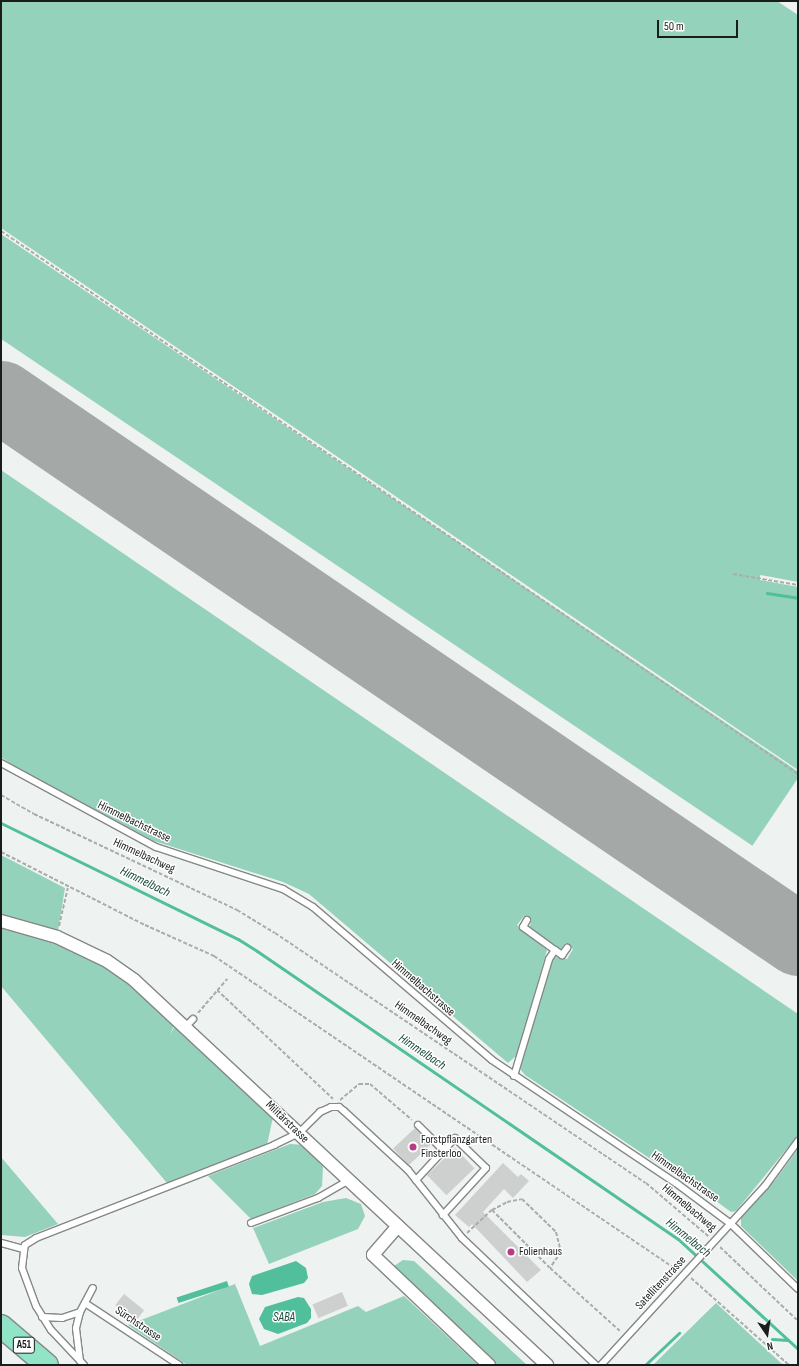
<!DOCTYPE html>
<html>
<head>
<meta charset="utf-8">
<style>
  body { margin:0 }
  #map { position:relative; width:799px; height:1366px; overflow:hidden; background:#eef2f0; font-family:"Sofia Sans Condensed",sans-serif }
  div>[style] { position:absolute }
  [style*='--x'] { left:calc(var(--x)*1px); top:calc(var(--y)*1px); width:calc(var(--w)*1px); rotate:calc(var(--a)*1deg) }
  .green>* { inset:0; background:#95d2bb; transform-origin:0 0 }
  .water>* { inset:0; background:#51bf9b; transform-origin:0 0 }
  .stream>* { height:3px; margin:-1.5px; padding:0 1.5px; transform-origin:1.5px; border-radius:1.5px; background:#51bf9b }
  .runway>* { height:73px; margin:-36.5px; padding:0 36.5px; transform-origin:36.5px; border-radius:36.5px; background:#a4a8a6 }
  .building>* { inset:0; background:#cdd0cf; transform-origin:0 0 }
  .path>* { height:2px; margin-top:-1px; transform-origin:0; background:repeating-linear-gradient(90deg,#aaadac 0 4px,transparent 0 6px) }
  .roads { filter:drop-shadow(1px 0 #858887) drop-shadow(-1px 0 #858887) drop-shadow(0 1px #858887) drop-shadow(0 -1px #858887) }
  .service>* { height:6px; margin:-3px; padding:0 3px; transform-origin:3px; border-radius:3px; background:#fff }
  .minor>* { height:12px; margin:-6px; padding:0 6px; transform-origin:6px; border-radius:6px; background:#fff }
  .motorway>* { height:22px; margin:-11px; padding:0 11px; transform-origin:11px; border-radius:11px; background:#92e4c6 }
  .dots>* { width:11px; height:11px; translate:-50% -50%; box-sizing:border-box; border:2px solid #fff; border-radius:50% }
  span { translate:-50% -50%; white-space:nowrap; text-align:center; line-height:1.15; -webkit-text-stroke:3px #fff; paint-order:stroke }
  .shield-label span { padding:1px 3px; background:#fff; border:1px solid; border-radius:3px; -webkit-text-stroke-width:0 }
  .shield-label { font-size:11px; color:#1b1c1c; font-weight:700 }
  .street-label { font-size:12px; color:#1b1c1c }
  .poi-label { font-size:12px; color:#1b1c1c }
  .left { translate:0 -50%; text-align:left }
  .water-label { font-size:13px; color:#194839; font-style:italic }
  .frame { position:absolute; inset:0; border:2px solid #1b1c1c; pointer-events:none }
  .north { position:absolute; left:747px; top:1314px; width:40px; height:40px; -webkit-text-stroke:3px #fff; paint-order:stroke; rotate:167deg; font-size:11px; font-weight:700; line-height:16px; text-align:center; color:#1b1c1c }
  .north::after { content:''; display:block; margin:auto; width:14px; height:18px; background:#1b1c1c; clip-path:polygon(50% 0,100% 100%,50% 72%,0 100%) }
  .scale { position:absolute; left:657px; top:20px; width:81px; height:18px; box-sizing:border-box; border:2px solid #1b1c1c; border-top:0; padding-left:5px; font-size:12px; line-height:14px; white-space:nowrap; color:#1b1c1c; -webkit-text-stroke:3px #fff; paint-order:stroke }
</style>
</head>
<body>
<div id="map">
  <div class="green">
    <div style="clip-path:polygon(1px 1px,777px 1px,798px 15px,798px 582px,760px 575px,760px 580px,798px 587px,798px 770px,1px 228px)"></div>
    <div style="left:1px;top:234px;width:965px;height:87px;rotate:34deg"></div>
    <div style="clip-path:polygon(1px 470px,798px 1014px,798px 1135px,736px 1211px,731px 1212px,708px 1195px,703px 1194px,525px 1075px,520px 1069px,552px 963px,555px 957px,567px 959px,573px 949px,565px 943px,561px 949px,529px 928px,531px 923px,524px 916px,517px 925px,547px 950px,517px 1055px,508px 1063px,309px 894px,283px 882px,154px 841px,23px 772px,1px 757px)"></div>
    <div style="clip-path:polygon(1px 855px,65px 888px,57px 937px,106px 965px,148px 997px,175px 1023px,170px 1035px,176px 1024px,273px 1117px,267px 1145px,167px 1183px,1px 986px)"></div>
    <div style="clip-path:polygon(290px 1144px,305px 1145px,323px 1167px,322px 1186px,315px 1194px,251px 1219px,208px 1176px)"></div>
    <div style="clip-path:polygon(798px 1149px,798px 1281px,741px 1226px,741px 1217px,776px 1179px)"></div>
    <div style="clip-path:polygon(1px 1157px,58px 1224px,25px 1237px,1px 1235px)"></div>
    <div style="clip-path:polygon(346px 1198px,361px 1204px,365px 1216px,358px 1229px,269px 1264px,253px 1228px,323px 1202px)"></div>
    <div style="clip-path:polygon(403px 1260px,414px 1261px,527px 1365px,487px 1365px,393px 1277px,394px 1266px)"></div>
    <div style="clip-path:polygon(235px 1284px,260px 1346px,358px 1306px,366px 1312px,404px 1296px,478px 1365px,187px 1365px,128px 1325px)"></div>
    <div style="clip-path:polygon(716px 1303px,783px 1365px,653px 1365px)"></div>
  </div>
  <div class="water">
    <div style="clip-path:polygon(296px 1261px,306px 1268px,308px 1278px,304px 1283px,262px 1295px,252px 1294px,249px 1284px,252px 1276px)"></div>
    <div style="left:227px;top:1281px;width:6px;height:53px;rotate:72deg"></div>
    <div style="clip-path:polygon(298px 1297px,304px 1298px,311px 1309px,311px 1318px,307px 1323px,278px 1334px,264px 1329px,259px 1319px,265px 1307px)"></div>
  </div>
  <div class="stream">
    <div style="--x:767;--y:593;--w:31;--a:9"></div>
    <div style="--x:1;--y:823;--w:264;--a:26.1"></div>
    <div style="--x:238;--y:939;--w:22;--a:32"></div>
    <div style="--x:257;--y:951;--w:510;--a:34.38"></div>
    <div style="--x:678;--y:1239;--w:163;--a:42.5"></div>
    <div style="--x:772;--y:1339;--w:16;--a:4"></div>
    <div style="--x:645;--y:1365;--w:47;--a:-43.3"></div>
  </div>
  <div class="runway">
    <div style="--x:1;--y:397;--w:964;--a:34.22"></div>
  </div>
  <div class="building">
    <div style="left:415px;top:1128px;width:23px;height:30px;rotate:47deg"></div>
    <div style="left:455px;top:1148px;width:28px;height:39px;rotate:46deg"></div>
    <div style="clip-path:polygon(503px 1163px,518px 1177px,521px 1174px,529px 1181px,513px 1198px,504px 1189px,483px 1212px,541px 1270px,527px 1282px,472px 1224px,469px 1227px,455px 1215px)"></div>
    <div style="left:342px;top:1292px;width:15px;height:32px;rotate:67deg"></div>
    <div style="left:124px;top:1294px;width:26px;height:14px;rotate:39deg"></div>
  </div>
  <div class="path">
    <div style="--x:1;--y:231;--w:964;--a:34.27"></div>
    <div style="--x:733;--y:574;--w:66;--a:9.6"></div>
    <div style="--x:1;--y:795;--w:38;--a:30"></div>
    <div style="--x:34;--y:814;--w:225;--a:25.3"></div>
    <div style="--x:237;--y:910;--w:44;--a:31.2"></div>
    <div style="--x:275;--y:933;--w:447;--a:34"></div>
    <div style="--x:646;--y:1183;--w:82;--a:40.5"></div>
    <div style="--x:1;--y:852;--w:161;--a:26.9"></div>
    <div style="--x:145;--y:925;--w:76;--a:24.2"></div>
    <div style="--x:214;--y:956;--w:559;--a:34.14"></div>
    <div style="--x:59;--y:926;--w:39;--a:-77"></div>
    <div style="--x:217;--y:990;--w:159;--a:43.2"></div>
    <div style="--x:198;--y:1013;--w:45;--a:-49.5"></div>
    <div style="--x:340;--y:1100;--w:25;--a:-40"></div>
    <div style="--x:359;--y:1084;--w:11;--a:0"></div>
    <div style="--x:370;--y:1084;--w:55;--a:40.6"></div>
    <div style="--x:492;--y:1210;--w:17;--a:-28"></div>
    <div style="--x:507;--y:1202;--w:15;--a:-11"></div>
    <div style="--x:522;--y:1199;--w:47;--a:44.1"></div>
    <div style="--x:556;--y:1232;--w:21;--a:76"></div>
    <div style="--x:561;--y:1252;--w:19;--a:125"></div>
    <div style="--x:467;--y:1233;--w:34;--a:-43"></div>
    <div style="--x:492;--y:1210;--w:82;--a:45"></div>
    <div style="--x:550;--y:1268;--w:96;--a:42"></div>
    <div style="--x:720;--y:1247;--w:108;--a:43.5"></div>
    <div style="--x:691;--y:1278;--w:131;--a:41.6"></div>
  </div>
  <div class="roads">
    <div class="service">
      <div style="--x:1;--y:763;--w:176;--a:28.5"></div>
      <div style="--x:156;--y:847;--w:134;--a:18.3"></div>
      <div style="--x:283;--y:889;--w:35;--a:31"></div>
      <div style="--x:313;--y:907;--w:235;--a:40.5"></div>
      <div style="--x:492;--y:1060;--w:221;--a:33.8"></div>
      <div style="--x:676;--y:1183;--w:69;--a:36.7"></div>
      <div style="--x:731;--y:1224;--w:93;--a:44.1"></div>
      <div style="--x:527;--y:920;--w:8;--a:120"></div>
      <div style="--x:523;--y:927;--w:39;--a:36"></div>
      <div style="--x:186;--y:1026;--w:10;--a:-45"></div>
      <div style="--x:514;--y:1076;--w:122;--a:-73.3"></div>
      <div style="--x:549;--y:959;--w:11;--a:-56"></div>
      <div style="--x:555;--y:950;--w:9;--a:36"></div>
      <div style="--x:562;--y:955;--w:9;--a:-54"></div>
      <div style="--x:418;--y:1125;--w:37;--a:45"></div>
      <div style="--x:416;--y:1180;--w:57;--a:-47.1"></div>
      <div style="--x:455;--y:1138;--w:43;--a:44.1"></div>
      <div style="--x:486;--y:1168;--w:64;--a:132.5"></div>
      <div style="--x:251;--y:1223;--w:72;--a:-20.5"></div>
      <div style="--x:318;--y:1198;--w:34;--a:-30"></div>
      <div style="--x:1;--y:1243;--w:23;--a:15"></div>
      <div style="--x:85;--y:1303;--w:113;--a:33.4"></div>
      <div style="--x:42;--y:1317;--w:20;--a:3"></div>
      <div style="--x:62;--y:1318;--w:19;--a:-18"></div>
      <div style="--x:80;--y:1361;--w:33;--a:-97"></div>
      <div style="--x:76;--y:1328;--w:16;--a:-76"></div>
      <div style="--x:80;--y:1312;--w:27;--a:-62"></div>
      <div style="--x:84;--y:1365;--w:48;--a:-133.3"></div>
      <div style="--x:51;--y:1330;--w:28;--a:-122"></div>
      <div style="--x:36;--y:1306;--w:40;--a:-110.2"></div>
      <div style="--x:22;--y:1268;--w:23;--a:-83"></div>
      <div style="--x:25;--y:1245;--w:13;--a:-32"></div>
      <div style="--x:36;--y:1238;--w:256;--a:-21.3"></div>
      <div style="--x:274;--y:1145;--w:28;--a:-26"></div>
      <div style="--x:299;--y:1133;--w:30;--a:-45"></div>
      <div style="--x:320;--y:1112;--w:12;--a:-24"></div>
      <div style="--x:331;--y:1107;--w:8;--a:0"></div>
      <div style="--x:339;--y:1107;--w:6;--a:39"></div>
      <div style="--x:344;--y:1111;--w:87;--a:42.7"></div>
      <div style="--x:408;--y:1170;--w:87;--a:51.5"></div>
      <div style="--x:462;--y:1238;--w:185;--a:43.5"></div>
      <div style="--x:601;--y:1365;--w:243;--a:-47.5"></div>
      <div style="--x:765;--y:1186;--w:56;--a:-53.7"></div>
    </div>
    <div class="minor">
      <div style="--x:1;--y:921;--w:58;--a:15.9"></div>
      <div style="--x:57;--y:937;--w:55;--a:25.6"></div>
      <div style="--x:107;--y:961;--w:33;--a:35"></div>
      <div style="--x:134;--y:980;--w:565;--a:42.99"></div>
      <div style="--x:398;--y:1226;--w:38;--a:131"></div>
      <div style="--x:373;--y:1255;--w:160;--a:43.5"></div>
    </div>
    <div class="motorway">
      <div style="--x:1;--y:1326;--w:60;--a:40.3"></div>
    </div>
  </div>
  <div class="dots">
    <div style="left:413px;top:1147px;background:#bb3a85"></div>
    <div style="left:511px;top:1252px;background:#bb3a85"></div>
  </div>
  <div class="shield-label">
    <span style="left:24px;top:1345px">A51</span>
  </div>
  <div class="street-label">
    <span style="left:134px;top:822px;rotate:26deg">Himmelbachstrasse</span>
    <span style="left:144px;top:856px;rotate:25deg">Himmelbachweg</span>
    <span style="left:423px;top:988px;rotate:41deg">Himmelbachstrasse</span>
    <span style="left:423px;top:1023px;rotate:35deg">Himmelbachweg</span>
    <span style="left:287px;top:1122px;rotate:44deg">Militärstrasse</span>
    <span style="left:685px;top:1177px;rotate:35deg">Himmelbachstrasse</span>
    <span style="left:689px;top:1208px;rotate:40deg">Himmelbachweg</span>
    <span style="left:661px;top:1283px;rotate:-47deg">Satellitenstrasse</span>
    <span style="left:138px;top:1324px;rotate:34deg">Sürchstrasse</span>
  </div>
  <div class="poi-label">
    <span class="left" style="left:421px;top:1147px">Forstpflanzgarten<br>Finsterloo</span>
    <span class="left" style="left:519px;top:1252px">Folienhaus</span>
  </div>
  <div class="water-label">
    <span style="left:145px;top:882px;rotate:26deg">Himmelbach</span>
    <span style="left:422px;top:1052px;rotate:34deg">Himmelbach</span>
    <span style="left:688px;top:1238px;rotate:39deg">Himmelbach</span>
    <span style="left:284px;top:1317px">SABA</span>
  </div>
  <div class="frame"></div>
  <div class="north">N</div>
  <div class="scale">50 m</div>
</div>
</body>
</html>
